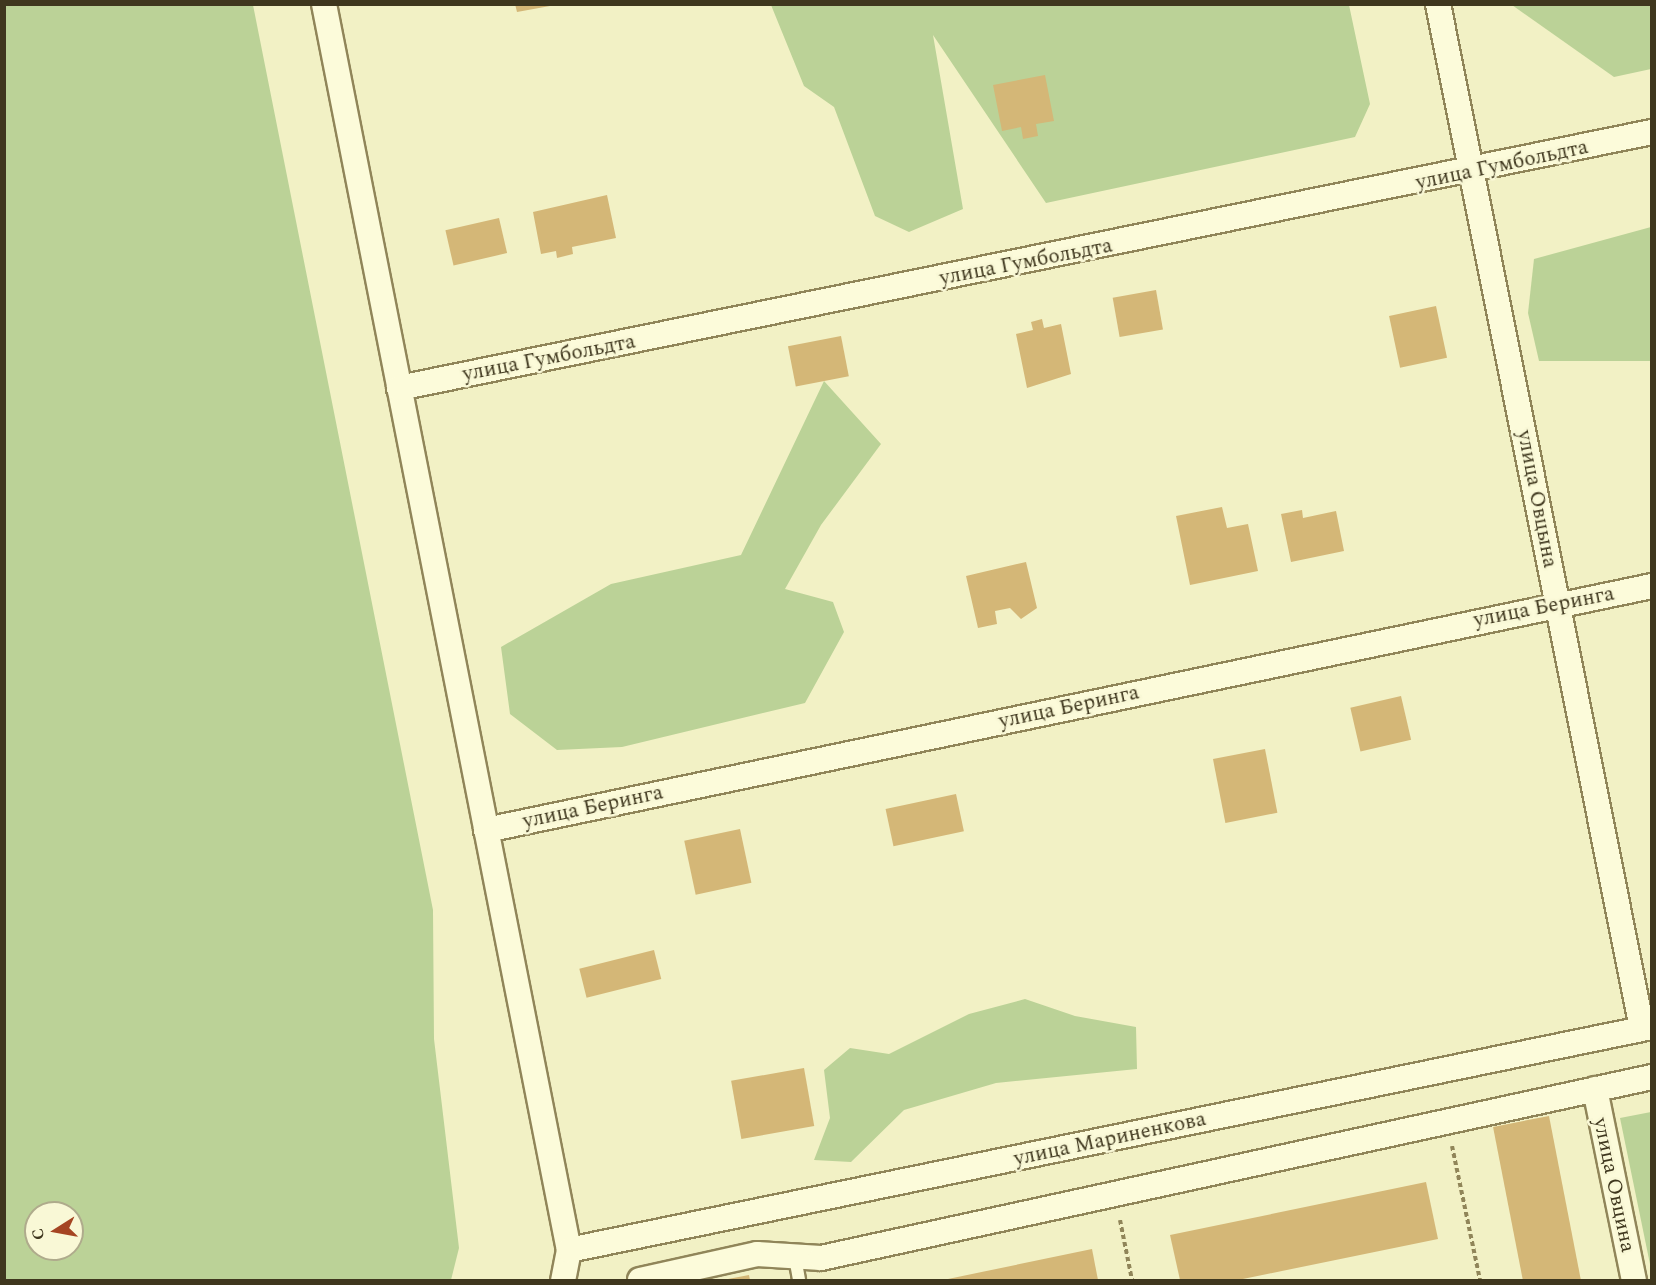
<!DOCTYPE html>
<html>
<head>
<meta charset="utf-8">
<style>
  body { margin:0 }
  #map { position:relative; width:1656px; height:1285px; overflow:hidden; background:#f2f1c5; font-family:Spectral,serif }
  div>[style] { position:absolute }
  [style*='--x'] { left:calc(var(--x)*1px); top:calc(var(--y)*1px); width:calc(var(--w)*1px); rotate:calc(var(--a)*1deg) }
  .green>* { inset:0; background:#bbd297 }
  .building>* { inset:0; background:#d4b777; transform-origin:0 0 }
  .path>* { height:4px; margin-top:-2px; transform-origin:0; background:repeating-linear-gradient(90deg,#908559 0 4.5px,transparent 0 7.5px) }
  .roads { filter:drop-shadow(2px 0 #908559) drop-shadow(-2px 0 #908559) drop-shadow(0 2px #908559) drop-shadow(0 -2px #908559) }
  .lane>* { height:12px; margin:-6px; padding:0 6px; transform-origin:6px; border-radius:6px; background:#fcfbda }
  .street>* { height:24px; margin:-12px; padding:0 12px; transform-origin:12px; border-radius:12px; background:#fcfbda }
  span { translate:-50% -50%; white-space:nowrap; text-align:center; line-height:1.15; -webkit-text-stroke:5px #f9f8d6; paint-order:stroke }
  .street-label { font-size:21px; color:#3f371e }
  .frame { position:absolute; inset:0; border:6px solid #3f371e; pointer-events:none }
  .north { position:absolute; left:24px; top:1201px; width:60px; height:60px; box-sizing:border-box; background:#f9f8d6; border:2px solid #afab8c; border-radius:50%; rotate:259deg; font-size:16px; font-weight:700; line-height:24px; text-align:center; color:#3f371e }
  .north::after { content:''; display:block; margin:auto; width:21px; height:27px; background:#a54522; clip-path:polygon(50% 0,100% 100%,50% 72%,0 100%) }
</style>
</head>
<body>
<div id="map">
  <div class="green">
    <div style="clip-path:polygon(evenodd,4px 5px,253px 5px,433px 910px,434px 1039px,459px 1248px,451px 1280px,5px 1280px,4px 5px,36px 1213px,72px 1213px,72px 1249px,36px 1249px,36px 1213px)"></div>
    <div style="clip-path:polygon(771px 5px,1349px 5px,1370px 104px,1355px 137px,1046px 203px,933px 35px,963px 209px,909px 232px,875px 216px,834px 107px,804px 86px)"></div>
    <div style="clip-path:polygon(1512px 5px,1651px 5px,1651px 69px,1614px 77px)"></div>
    <div style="clip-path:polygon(1651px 227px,1651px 361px,1539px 361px,1528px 313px,1534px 259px)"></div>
    <div style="clip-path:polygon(824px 381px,881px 444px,821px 525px,785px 589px,833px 602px,844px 632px,805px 703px,622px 747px,557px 750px,510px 714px,501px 647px,611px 584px,741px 555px)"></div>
    <div style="clip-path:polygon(1025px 999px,1075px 1016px,1136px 1027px,1137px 1069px,996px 1083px,904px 1110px,851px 1162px,814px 1160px,830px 1118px,824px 1070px,850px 1048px,889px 1054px,969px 1014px)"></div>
    <div style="clip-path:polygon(1651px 1112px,1652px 1112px,1651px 1269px,1620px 1118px)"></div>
  </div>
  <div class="building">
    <div style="clip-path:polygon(515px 4px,550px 4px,550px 6px,517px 12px)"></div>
    <div style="clip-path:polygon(1045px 75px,1054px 121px,1036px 124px,1038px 136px,1023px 139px,1021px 127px,1002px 131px,993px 85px)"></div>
    <div style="clip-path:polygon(607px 195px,616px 238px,572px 247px,573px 254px,557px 258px,556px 251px,541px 254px,533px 212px)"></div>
    <div style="left:499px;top:218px;width:36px;height:55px;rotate:77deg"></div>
    <div style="left:1156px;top:290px;width:40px;height:44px;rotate:80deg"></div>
    <div style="left:1436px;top:306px;width:53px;height:48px;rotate:78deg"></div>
    <div style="clip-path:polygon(1042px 319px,1044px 328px,1061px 324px,1071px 374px,1027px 388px,1016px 334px,1033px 330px,1031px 322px)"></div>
    <div style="left:841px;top:336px;width:41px;height:54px;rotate:79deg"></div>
    <div style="clip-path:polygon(1222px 507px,1227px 528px,1248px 524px,1258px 571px,1190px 585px,1176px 516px)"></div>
    <div style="clip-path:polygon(1302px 510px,1303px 518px,1336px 511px,1344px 551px,1291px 562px,1281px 514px)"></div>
    <div style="clip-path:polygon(1026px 562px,1037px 608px,1021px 619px,1010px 608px,995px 611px,997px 624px,978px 628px,966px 576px)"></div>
    <div style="left:1401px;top:696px;width:45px;height:52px;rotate:77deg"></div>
    <div style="left:1265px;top:749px;width:65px;height:53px;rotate:79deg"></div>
    <div style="left:956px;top:794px;width:38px;height:72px;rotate:78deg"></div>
    <div style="left:740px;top:829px;width:55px;height:57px;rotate:78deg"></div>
    <div style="left:654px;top:950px;width:30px;height:77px;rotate:76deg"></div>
    <div style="left:804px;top:1068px;width:59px;height:74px;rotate:80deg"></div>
    <div style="left:1549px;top:1116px;width:167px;height:57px;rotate:79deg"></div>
    <div style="clip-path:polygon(1426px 1182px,1438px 1239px,1238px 1280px,1180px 1280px,1170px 1235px)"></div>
    <div style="clip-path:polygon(1092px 1249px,1098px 1280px,948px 1280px,948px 1279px)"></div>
    <div style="clip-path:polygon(749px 1275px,750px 1280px,728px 1280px,728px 1279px)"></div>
  </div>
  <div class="path">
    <div style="--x:1452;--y:1146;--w:137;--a:78.2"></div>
    <div style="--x:1120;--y:1220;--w:61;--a:78.7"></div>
  </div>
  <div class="roads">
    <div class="lane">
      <div style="--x:795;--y:1257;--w:23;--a:80"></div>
    </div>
    <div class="street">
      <div style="--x:324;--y:4;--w:1270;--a:78.88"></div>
      <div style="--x:569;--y:1250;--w:31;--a:101"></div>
      <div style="--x:1438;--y:4;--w:1045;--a:78.74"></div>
      <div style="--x:399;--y:388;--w:1279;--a:-11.55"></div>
      <div style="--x:486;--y:830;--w:1191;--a:-11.82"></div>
      <div style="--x:1595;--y:1089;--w:195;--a:78.5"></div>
      <div style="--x:569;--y:1250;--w:1106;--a:-11.64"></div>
      <div style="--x:640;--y:1280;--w:120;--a:-12.5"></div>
      <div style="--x:757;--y:1254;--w:64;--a:3.6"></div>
      <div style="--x:821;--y:1258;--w:850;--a:-12.29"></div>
    </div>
  </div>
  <div class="street-label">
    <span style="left:1502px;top:165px;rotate:-12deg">улица Гумбольдта</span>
    <span style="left:1026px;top:262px;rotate:-11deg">улица Гумбольдта</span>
    <span style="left:549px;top:358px;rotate:-11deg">улица Гумбольдта</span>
    <span style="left:1537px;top:499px;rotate:79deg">улица Овцына</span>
    <span style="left:1544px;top:607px;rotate:-11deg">улица Беринга</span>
    <span style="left:1069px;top:707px;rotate:-12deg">улица Беринга</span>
    <span style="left:593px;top:807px;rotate:-12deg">улица Беринга</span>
    <span style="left:1110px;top:1139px;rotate:-12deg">улица Мариненкова</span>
    <span style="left:1614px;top:1185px;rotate:78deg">улица Овцина</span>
  </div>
  <div class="frame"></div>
  <div class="north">С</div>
</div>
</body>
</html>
